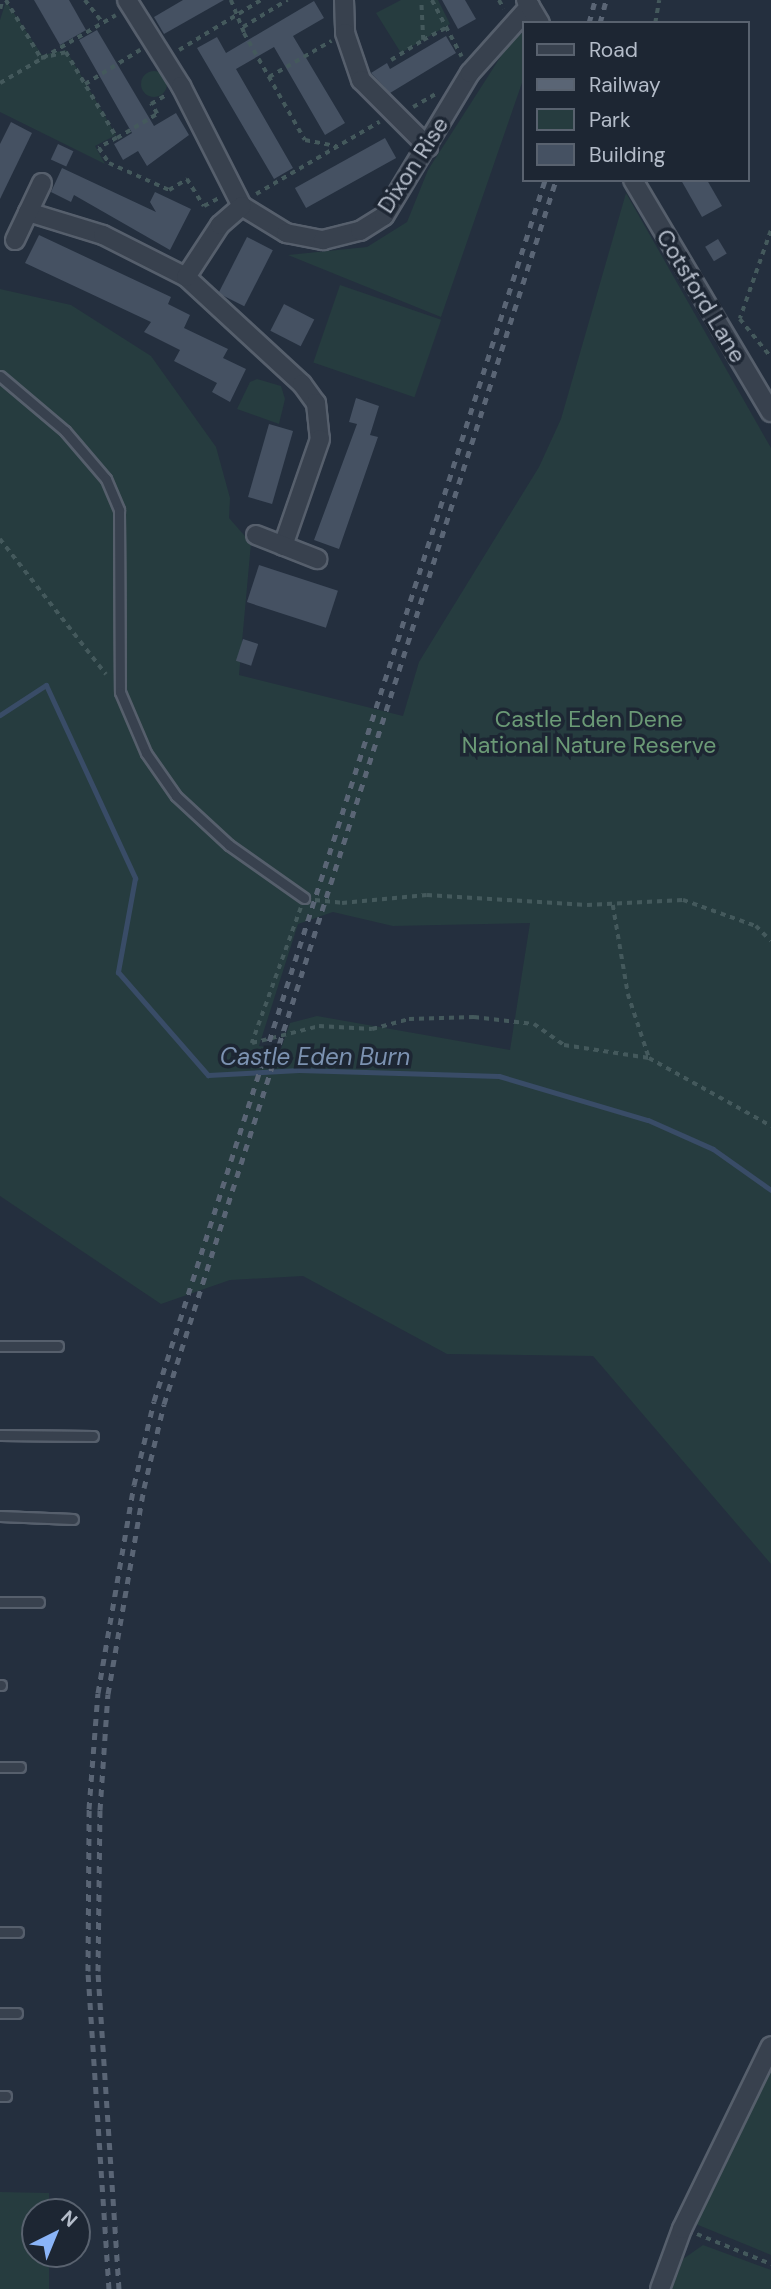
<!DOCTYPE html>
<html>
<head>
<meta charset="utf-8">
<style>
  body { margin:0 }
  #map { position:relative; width:771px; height:2289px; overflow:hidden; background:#242f3e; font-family:"DM Sans",sans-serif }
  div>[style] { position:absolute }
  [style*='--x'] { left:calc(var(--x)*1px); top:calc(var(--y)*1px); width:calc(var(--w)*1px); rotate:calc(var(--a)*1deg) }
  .green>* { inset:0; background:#263c3f; transform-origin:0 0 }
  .round { border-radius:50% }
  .stream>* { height:5px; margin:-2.5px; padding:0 2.5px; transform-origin:2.5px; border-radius:2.5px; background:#394c67 }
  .building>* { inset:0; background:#455162; transform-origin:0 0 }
  .path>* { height:3.5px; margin-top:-1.75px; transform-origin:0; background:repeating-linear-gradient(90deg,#44595c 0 5px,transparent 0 10px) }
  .roads { filter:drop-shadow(2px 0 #565f6c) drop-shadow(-2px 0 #565f6c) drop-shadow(0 2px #565f6c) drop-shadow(0 -2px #565f6c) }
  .lane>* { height:9px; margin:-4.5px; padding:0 4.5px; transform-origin:4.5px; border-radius:4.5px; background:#38414e }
  .street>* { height:18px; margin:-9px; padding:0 9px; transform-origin:9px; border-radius:9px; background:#38414e }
  .rail>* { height:5px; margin-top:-2.5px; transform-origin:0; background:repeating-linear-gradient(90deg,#5a6575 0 7px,transparent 0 14px) }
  span { translate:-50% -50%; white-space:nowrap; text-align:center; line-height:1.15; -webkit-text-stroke:7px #1d2633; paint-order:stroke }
  .street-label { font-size:23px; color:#b4bcc9 }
  .park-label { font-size:23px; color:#6b9a76 }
  .water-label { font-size:24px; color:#7c92b1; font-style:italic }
  .legend { position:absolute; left:522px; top:21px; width:228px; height:161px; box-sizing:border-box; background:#1d2633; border:2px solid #59626f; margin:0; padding:9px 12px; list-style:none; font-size:21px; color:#b4bcc9 }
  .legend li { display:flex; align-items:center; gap:14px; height:35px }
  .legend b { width:35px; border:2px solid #59626f }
  .north { position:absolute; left:21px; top:2198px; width:70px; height:70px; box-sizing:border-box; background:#1d2633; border:2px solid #59626f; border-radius:50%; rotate:43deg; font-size:19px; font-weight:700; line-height:28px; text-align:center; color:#b4bcc9 }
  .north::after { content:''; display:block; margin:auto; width:24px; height:32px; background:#8ab4f8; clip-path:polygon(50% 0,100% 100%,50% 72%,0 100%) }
</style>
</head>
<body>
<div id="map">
  <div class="green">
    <div style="clip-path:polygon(401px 0,438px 0,450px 24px,401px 53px,376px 13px)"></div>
    <div style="clip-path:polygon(6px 1px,42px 55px,66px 50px,116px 135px,95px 146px,105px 164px,0 112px,0 20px)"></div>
    <div style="clip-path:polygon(524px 32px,524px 77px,441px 317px,288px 255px,367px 247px,407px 222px,428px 170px,512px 39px)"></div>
    <div class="round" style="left:141px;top:71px;width:26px;height:26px"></div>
    <div style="clip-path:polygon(evenodd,626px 193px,771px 448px,771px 1564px,593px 1356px,447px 1354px,303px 1276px,230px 1280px,161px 1304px,0 1196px,0 289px,71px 305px,151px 356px,216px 447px,230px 498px,229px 518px,251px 543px,239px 675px,403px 716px,419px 662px,539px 467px,561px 419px,626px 193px,333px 912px,393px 926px,530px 923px,510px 1050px,317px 1016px,290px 1023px,281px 1049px,259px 1046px,298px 924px,333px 912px)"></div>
    <div style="left:340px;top:285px;width:107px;height:82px;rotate:19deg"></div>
    <div style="clip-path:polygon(257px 379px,281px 386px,285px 399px,279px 424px,237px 409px,250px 382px)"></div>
    <div style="clip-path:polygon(771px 2046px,771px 2255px,686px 2220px)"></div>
    <div style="clip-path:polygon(0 2192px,49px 2193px,49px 2212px,35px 2212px,35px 2254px,49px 2254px,49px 2289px,0 2289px)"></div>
    <div style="clip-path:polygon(703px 2245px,771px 2270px,771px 2289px,672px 2289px,683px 2259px)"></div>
  </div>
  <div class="stream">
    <div style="--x:0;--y:715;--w:55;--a:-33.1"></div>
    <div style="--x:46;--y:685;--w:213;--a:65.2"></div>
    <div style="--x:135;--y:878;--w:96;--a:100.3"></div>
    <div style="--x:118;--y:972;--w:137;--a:48.9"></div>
    <div style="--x:208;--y:1075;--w:91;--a:-3.1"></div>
    <div style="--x:299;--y:1070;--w:200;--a:1.7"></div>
    <div style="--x:499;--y:1076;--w:155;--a:16.5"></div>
    <div style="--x:648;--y:1120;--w:71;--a:24"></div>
    <div style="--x:713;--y:1149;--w:71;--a:35.3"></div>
  </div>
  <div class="building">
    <div style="clip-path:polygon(34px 0,69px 0,86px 30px,60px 45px)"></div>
    <div style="clip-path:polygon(183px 0,224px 0,164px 34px,154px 17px)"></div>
    <div style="clip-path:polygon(442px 0,465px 0,476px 19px,458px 29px)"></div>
    <div style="clip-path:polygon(314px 1px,324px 18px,293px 36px,345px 123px,325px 135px,274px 47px,236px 69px,293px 168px,274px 179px,197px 48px,217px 37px,226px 53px)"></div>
    <div style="clip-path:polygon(97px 30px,154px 126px,176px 113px,189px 135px,147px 166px,138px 151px,123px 160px,114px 144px,132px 133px,79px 40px)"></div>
    <div style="clip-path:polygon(446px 36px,456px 53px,390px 93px,371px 73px,387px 63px,390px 69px)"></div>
    <div style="clip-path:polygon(11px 122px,32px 133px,0 199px,0 144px)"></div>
    <div style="left:385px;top:138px;width:23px;height:103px;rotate:61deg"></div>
    <div style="left:58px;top:144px;width:17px;height:17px;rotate:25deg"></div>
    <div style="clip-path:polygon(62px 168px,156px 212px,150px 202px,155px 192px,191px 209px,170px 250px,74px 195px,71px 202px,51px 192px)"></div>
    <div style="clip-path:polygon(681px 180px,707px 180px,722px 206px,702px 217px)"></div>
    <div style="clip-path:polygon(39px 235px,171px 297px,168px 304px,190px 315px,184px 328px,228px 349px,223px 358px,246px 369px,230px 402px,212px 392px,217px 383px,174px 361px,180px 350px,144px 332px,151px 322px,25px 263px)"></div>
    <div style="left:247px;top:237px;width:29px;height:63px;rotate:27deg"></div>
    <div style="left:718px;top:239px;width:17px;height:15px;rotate:59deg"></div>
    <div style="left:284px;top:304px;width:34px;height:30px;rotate:27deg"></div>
    <div style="clip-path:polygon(356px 398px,379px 406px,370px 435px,378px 437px,339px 549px,314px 540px,357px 424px,349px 422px)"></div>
    <div style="left:269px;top:424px;width:25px;height:76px;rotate:16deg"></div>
    <div style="left:259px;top:565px;width:83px;height:39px;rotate:18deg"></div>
    <div style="left:243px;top:639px;width:16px;height:23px;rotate:18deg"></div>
  </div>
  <div class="path">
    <div style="--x:6;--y:0;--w:68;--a:58.9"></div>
    <div style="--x:41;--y:58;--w:26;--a:-13"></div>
    <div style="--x:66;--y:52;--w:100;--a:59.3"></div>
    <div style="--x:117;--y:138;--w:21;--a:151"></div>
    <div style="--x:99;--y:148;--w:18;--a:56"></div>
    <div style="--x:109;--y:163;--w:66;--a:24.2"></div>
    <div style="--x:169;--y:190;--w:21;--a:-31"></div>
    <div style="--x:187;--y:179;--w:32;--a:58"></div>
    <div style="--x:204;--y:206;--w:19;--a:-28"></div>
    <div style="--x:85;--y:0;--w:28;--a:52"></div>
    <div style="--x:231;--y:0;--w:35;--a:68"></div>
    <div style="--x:244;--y:33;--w:123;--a:60.3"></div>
    <div style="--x:305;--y:140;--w:32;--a:11"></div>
    <div style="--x:432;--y:0;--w:64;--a:62.2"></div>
    <div style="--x:499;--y:0;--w:10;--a:61"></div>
    <div style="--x:0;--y:9;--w:9;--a:-77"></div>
    <div style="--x:655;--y:23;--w:23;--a:-80"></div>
    <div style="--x:243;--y:27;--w:52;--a:-31.5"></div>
    <div style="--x:423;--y:40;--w:26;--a:-28"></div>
    <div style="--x:179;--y:50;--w:96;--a:-31.4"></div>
    <div style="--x:391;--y:60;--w:38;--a:-32"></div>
    <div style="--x:423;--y:40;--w:40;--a:-92.9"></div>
    <div style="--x:269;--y:77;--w:72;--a:-30.1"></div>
    <div style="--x:0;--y:83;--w:134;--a:-30.4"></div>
    <div style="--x:85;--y:84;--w:65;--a:-31.7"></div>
    <div style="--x:413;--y:107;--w:28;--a:-30"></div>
    <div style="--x:117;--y:138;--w:47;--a:-31"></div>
    <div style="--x:157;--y:114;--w:12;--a:-121"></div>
    <div style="--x:151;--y:104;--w:17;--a:-31"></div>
    <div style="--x:256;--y:194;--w:143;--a:-30.3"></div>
    <div style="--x:771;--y:231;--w:93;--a:109.4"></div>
    <div style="--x:740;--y:319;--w:49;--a:50.8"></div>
    <div style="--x:0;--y:539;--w:172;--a:51.9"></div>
    <div style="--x:315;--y:900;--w:27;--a:6"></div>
    <div style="--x:342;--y:903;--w:85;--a:-5.4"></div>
    <div style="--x:427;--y:895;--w:160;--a:3.6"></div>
    <div style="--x:587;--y:905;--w:96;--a:-3"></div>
    <div style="--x:683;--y:900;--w:77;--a:19.6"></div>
    <div style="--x:756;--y:926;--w:21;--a:45"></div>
    <div style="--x:613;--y:905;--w:90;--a:80.4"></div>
    <div style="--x:628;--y:994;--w:67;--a:71.8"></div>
    <div style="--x:301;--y:908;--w:144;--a:109.9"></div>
    <div style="--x:252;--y:1043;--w:69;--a:-14.2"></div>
    <div style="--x:319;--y:1026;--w:53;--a:3.2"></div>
    <div style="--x:372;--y:1029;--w:38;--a:-15"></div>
    <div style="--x:409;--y:1019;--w:65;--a:-1.8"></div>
    <div style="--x:474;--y:1017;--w:60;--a:6.7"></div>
    <div style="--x:534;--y:1024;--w:37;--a:35"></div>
    <div style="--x:564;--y:1045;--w:86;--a:8.7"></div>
    <div style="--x:649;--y:1058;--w:140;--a:29.1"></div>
    <div style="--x:697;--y:2234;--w:80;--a:22.1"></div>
  </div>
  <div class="roads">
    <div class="lane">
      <div style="--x:0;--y:376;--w:85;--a:40.2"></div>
      <div style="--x:65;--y:431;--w:63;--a:49.5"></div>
      <div style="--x:106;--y:479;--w:34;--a:67"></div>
      <div style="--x:119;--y:510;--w:182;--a:89.7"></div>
      <div style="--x:120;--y:692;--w:66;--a:66.9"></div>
      <div style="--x:146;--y:753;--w:52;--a:55.1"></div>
      <div style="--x:176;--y:796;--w:72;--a:42.8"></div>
      <div style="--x:229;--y:845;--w:92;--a:35.2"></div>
      <div style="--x:0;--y:1346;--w:58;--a:0"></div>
      <div style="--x:0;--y:1435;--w:93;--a:0.6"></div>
      <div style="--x:0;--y:1516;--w:73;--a:2.4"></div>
      <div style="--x:0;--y:1602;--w:39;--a:0"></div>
      <div style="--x:0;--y:1685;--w:1;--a:0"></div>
      <div style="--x:0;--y:1767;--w:20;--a:0"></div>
      <div style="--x:0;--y:1932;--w:18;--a:0"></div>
      <div style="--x:0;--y:2013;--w:17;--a:0"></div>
      <div style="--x:0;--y:2096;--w:6;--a:0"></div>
    </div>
    <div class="street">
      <div style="--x:127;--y:0;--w:102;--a:57.9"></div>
      <div style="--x:181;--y:86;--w:135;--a:63.1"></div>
      <div style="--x:242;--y:206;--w:52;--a:31.5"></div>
      <div style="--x:286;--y:233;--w:38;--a:11"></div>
      <div style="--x:323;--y:240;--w:38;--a:-14"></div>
      <div style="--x:360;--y:231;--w:28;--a:-32"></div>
      <div style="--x:384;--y:216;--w:167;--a:-59"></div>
      <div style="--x:470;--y:73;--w:90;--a:-48.2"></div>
      <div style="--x:344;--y:0;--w:33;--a:88"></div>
      <div style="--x:345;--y:33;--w:50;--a:71.2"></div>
      <div style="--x:361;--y:80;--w:95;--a:45"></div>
      <div style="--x:526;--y:0;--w:27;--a:59"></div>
      <div style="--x:633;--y:180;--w:270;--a:59.3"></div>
      <div style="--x:28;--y:212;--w:78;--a:17"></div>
      <div style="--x:103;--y:235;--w:93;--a:26.8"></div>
      <div style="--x:186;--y:277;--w:158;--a:42.7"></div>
      <div style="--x:302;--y:384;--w:24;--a:54"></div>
      <div style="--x:316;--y:403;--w:36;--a:84"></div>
      <div style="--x:320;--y:439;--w:113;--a:109.1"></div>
      <div style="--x:15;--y:240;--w:63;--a:-64.7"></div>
      <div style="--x:186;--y:277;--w:62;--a:-56.8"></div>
      <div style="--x:220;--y:225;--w:29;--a:-41"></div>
      <div style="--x:256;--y:535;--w:66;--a:21.5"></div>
      <div style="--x:660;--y:2289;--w:64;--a:-69.9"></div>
      <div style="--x:682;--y:2229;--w:203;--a:-64.1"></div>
    </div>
  </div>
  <div class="rail">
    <div style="--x:589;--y:23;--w:24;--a:-75"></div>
    <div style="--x:600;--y:23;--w:24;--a:-75"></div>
    <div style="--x:109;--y:2289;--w:319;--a:-93.8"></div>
    <div style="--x:88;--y:1971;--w:162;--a:-89.6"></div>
    <div style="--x:89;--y:1809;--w:116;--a:-85.6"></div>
    <div style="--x:98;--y:1693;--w:211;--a:-80.2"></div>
    <div style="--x:134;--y:1485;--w:86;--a:-76.6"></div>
    <div style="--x:154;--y:1401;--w:1282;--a:-72.24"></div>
    <div style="--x:119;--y:2289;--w:319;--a:-93.8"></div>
    <div style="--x:98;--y:1971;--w:161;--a:-89.3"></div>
    <div style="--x:100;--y:1810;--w:116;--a:-86.1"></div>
    <div style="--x:108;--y:1694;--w:209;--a:-80.1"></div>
    <div style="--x:144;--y:1488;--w:86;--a:-76.6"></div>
    <div style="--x:164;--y:1404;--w:1285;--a:-72.24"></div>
  </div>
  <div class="street-label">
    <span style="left:413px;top:165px;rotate:-57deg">Dixon Rise</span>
    <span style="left:701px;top:296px;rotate:59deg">Cotsford Lane</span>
  </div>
  <div class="park-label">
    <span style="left:589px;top:732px">Castle Eden Dene<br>National Nature Reserve</span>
  </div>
  <div class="water-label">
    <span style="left:315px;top:1057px">Castle Eden Burn</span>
  </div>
  <ul class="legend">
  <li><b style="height:9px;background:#38414e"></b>Road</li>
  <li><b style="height:9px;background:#5a6575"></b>Railway</li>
  <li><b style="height:19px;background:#263c3f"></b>Park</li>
  <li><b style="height:19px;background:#455162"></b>Building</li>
  </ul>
  <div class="north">N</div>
</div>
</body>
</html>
